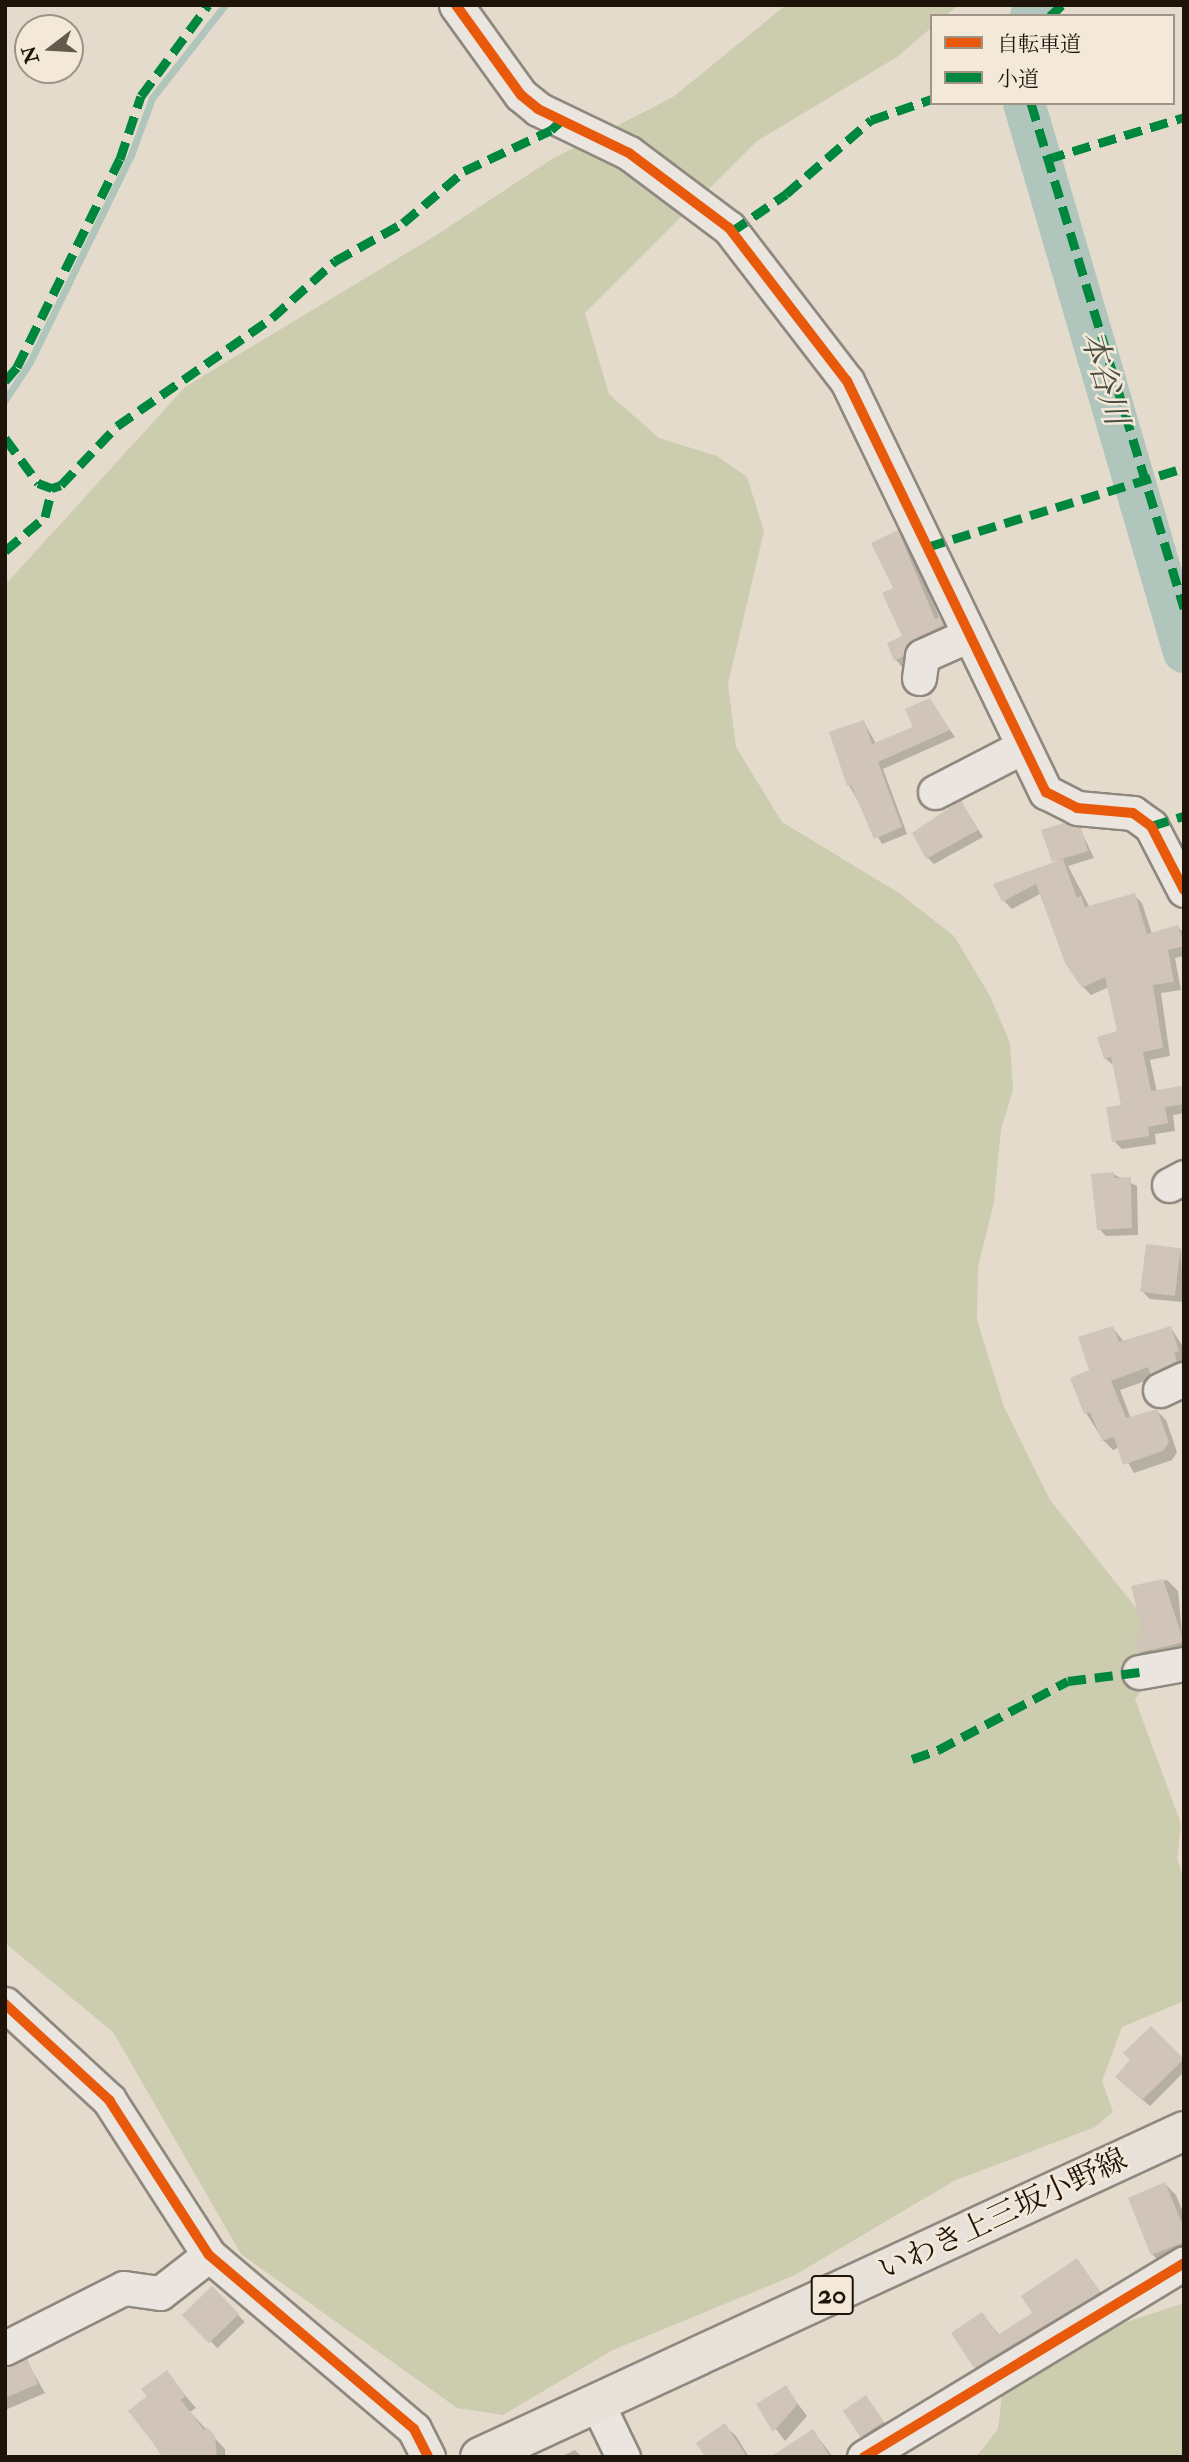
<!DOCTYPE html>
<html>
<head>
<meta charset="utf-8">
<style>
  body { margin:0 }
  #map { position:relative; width:1189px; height:2462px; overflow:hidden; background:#e4dbcd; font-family:"IM FELL Double Pica","Noto Serif JP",serif }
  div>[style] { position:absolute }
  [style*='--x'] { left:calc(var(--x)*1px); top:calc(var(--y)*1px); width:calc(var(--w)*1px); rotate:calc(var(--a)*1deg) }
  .green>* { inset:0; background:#ccccae }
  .shadow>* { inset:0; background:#0003; transform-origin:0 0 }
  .stream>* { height:7px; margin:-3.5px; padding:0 3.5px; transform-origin:3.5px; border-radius:3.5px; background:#b0c5bb }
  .river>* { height:42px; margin:-21px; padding:0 21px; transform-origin:21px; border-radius:21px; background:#b0c5bb }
  .building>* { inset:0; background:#d1c4b8; transform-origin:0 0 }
  .roads { filter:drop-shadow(2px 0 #8f887f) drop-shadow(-2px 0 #8f887f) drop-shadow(0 2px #8f887f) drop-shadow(0 -2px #8f887f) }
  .minor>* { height:33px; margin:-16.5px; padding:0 16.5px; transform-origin:16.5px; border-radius:16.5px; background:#eae5de }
  .major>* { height:38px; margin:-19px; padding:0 19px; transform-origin:19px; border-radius:19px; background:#e7e1d9 }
  .quiet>* { height:9px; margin-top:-4.5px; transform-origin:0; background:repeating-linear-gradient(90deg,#00873e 0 18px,transparent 0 27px) }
  .cycleway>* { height:10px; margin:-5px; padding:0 5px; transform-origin:5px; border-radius:5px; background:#e8590c }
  span { translate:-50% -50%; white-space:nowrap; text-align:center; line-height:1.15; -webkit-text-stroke:5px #f4e8d8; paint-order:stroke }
  .shield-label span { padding:2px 5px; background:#f4e8d8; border:2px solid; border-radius:5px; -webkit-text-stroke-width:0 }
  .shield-label { font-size:28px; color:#1e140a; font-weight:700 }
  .street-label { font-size:30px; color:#1e140a }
  .water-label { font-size:32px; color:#494f45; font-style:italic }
  .frame { position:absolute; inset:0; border:7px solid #1e140a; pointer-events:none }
  .legend { position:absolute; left:930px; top:14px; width:245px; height:91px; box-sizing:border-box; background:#f4e8d8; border:2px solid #9e9386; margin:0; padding:9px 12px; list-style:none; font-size:21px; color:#1e140a }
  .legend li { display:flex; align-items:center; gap:14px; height:35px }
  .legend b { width:35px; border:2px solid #9e9386 }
  .north { position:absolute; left:14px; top:14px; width:70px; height:70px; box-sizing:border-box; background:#f4e8d8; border:2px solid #9e9386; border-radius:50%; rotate:253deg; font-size:19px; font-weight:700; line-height:28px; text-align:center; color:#1e140a }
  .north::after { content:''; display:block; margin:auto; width:24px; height:32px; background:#635a4e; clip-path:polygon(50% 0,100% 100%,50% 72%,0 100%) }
</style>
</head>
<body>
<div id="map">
  <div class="green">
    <div style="clip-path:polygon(786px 5px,958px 5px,945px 16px,932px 16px,932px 27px,897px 57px,757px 141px,585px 313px,609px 394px,659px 438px,717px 456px,747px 477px,764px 531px,728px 684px,736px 747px,782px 822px,899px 893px,954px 936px,990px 996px,1010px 1043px,1013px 1090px,1001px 1129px,994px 1202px,978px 1267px,977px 1320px,1004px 1407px,1050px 1500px,1137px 1609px,1151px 1635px,1154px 1664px,1148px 1683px,1135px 1699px,1181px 1824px,1177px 1859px,1184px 1878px,1184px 2001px,1122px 2027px,1102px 2081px,1113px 2112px,1095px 2127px,954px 2181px,795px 2275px,613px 2350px,503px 2415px,457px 2408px,241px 2254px,113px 2032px,5px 1943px,5px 585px,185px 387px,435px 236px,552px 159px,673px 97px)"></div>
    <div style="clip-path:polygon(1184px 2303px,1184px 2457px,976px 2457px,998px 2429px,1002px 2394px,1053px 2356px,1108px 2328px)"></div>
  </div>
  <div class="shadow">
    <div style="clip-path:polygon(898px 532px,907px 542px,940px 619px,949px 628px,905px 670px,896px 660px,904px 637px,896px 589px)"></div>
    <div style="clip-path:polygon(929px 700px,955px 737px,883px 769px,907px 834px,882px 844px,849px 785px,864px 722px,876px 744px,916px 728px)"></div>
    <div style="clip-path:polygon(961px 802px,983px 837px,934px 864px,927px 857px)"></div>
    <div style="clip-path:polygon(1080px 829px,1094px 858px,1068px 866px,1089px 906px,1134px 895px,1142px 903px,1152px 934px,1177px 926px,1184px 933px,1184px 956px,1175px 958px,1181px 990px,1161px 993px,1170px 1056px,1150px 1060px,1157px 1092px,1184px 1090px,1184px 1113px,1173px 1115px,1175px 1131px,1155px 1134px,1156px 1144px,1122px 1149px,1114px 1141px,1123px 1106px,1114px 1066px,1105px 1058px,1119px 1033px,1109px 987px,1091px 995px,1083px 987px,1042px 893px,1012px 909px,1003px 900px,1056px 864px)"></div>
    <div style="clip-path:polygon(1113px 1174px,1137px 1186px,1138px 1235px,1106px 1236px,1099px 1229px)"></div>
    <div style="clip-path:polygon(1181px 1249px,1183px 1302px,1150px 1299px,1143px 1292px)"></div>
    <div style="clip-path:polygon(1113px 1328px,1124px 1342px,1171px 1328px,1184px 1348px,1184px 1367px,1120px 1390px,1131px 1419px,1157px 1411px,1166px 1420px,1177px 1452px,1172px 1460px,1134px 1473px,1119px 1447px,1113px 1450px,1103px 1440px,1086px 1413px,1091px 1371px)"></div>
    <div style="clip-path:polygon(1167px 1580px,1178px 1591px,1184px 1655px,1151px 1663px,1140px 1652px,1142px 1625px,1134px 1587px)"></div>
    <div style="clip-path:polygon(1151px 2028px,1184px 2062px,1184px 2072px,1150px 2106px,1124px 2084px)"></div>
    <div style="clip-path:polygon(1165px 2184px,1176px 2195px,1184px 2215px,1184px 2257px,1163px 2265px,1152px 2254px)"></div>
    <div style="clip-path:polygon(1077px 2260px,1107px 2301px,985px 2376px,975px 2367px,982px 2314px,1000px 2336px,1035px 2313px)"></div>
    <div style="left:212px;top:2288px;width:47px;height:38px;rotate:46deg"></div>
    <div style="clip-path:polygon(26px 2360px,45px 2393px,5px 2410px,5px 2367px)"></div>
    <div style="clip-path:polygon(166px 2373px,196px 2408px,190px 2412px,225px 2449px,225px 2457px,163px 2457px,131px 2411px,149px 2396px)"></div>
    <div style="clip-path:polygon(785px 2387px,807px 2416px,785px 2441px,758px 2405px)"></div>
    <div style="left:866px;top:2397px;width:40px;height:26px;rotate:55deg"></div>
    <div style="clip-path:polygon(725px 2426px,736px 2436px,749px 2457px,707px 2457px)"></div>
    <div style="clip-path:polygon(813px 2431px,833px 2457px,791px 2457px)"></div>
    <div style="clip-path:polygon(575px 2450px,582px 2457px,560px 2457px)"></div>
  </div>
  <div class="stream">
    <div style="--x:5;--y:400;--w:45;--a:-56.7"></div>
    <div style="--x:30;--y:362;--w:230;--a:-64"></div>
    <div style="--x:131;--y:155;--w:61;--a:-69.8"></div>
    <div style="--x:152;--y:98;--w:118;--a:-51.9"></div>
  </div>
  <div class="river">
    <div style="--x:1031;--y:16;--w:16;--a:-45"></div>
    <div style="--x:1024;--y:103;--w:572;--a:73.75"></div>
  </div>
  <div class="building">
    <div style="clip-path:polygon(898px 530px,935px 619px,940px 617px,944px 625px,914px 639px,902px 657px,894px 661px,887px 643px,902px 636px,882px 593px,893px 588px,871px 543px)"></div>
    <div style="clip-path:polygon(930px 698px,950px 730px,878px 762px,902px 827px,874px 839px,851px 785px,847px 786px,829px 732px,864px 720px,872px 744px,913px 727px,905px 709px)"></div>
    <div style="clip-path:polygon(961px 800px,978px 830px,926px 859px,912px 833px)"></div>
    <div style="clip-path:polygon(1063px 823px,1081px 828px,1088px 851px,1052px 862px,1041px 830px)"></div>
    <div style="clip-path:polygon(1063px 859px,1077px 898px,1081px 896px,1085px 907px,1135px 893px,1147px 934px,1178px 925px,1184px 946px,1168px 950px,1174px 982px,1153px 985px,1163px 1048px,1143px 1052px,1151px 1091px,1182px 1086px,1184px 1104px,1165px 1107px,1168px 1123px,1148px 1127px,1149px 1136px,1112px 1142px,1106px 1107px,1121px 1105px,1111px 1057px,1104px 1059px,1097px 1037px,1117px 1031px,1105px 977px,1082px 988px,1065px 963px,1036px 884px,1002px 902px,993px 884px)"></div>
    <div style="clip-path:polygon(1114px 1172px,1114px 1178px,1131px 1177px,1132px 1228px,1097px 1230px,1091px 1174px)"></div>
    <div style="left:1146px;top:1244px;width:35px;height:48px;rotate:7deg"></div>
    <div style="clip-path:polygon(1113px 1326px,1119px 1342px,1171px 1326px,1179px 1351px,1174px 1353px,1177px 1361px,1150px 1374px,1148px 1367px,1111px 1381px,1126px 1418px,1157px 1409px,1169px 1442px,1163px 1451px,1123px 1465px,1114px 1437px,1102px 1441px,1090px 1412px,1084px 1414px,1070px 1378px,1089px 1370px,1078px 1337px)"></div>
    <div style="clip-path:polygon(1163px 1579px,1184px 1642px,1138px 1653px,1135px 1637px,1140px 1637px,1141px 1625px,1131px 1586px)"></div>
    <div style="clip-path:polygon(1151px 2026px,1184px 2059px,1142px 2100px,1115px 2077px,1130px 2060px,1123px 2053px)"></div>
    <div style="clip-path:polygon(1165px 2182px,1184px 2228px,1184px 2242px,1151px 2255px,1128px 2198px)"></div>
    <div style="clip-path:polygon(1077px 2258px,1100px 2292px,974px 2368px,951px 2333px,982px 2312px,998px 2335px,1032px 2313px,1021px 2296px)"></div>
    <div style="left:212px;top:2286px;width:39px;height:42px;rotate:46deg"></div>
    <div style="clip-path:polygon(27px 2358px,38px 2384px,5px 2398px,5px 2367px)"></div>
    <div style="clip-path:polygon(167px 2370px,186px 2396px,181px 2400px,204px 2430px,207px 2427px,215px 2436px,217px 2457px,164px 2457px,128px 2411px,147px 2396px,141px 2389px)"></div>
    <div style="clip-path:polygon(786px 2385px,798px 2404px,773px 2432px,756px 2404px)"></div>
    <div style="left:866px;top:2395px;width:32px;height:28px;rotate:56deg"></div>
    <div style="clip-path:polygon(725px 2423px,747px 2457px,705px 2457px,696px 2443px)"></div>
    <div style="clip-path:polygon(813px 2429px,830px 2457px,770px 2457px)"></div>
  </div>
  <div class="roads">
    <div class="minor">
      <div style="--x:456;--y:5;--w:111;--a:54.2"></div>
      <div style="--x:521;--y:95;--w:22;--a:39"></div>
      <div style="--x:538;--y:109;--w:101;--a:25.8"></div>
      <div style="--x:629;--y:153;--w:125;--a:36.9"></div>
      <div style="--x:729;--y:228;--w:193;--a:52.4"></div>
      <div style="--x:847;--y:381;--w:457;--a:64.2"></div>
      <div style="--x:1046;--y:792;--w:35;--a:27"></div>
      <div style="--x:1077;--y:808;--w:56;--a:5.1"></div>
      <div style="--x:1133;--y:813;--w:22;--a:36"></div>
      <div style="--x:1151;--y:826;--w:72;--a:62.7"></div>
      <div style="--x:919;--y:678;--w:22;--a:-82"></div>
      <div style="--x:922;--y:656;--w:51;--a:-24.1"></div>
      <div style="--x:935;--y:792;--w:98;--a:-27.3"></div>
      <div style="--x:1169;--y:1185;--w:17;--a:-28"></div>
      <div style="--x:1160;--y:1390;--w:26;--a:-25"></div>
      <div style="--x:1139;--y:1672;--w:46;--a:-10.1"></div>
      <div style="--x:5;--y:2004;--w:142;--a:42.7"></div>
      <div style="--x:109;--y:2100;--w:184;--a:57.2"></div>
      <div style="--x:209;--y:2255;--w:269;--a:40.3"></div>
      <div style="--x:414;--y:2429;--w:31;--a:63"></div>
      <div style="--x:5;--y:2348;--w:133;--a:-26.8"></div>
      <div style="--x:124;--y:2288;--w:36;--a:8"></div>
      <div style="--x:160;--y:2293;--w:62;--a:-37.8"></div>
      <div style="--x:597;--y:2403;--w:60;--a:64.3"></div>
      <div style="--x:864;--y:2457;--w:374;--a:-31.2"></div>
    </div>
    <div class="major">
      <div style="--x:480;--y:2457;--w:776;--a:-24.85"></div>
    </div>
  </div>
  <div class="quiet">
    <div style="--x:1050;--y:16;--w:16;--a:-43"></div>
    <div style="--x:1031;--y:103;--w:528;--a:73.14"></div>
    <div style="--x:1047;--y:159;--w:143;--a:-17"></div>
    <div style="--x:731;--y:232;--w:67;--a:-34.6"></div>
    <div style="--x:786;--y:194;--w:113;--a:-41"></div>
    <div style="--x:871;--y:120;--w:65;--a:-19"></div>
    <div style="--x:5;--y:381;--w:18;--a:-49"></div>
    <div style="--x:17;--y:367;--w:232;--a:-63.7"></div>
    <div style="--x:120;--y:159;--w:66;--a:-71.6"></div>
    <div style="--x:141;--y:96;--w:113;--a:-53.6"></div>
    <div style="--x:5;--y:438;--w:56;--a:53.7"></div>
    <div style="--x:38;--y:483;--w:15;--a:20"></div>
    <div style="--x:52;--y:488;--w:9;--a:-18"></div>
    <div style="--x:61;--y:485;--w:81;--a:-46.5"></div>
    <div style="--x:117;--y:426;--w:189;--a:-34.9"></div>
    <div style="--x:272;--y:318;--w:85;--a:-42.1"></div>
    <div style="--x:335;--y:261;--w:78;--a:-29.2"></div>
    <div style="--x:403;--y:223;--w:80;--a:-40.4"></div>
    <div style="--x:464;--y:171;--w:96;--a:-25.2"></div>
    <div style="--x:551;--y:130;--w:15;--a:-42"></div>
    <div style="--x:927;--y:547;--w:269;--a:-17.1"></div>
    <div style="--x:5;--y:551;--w:52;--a:-40.4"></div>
    <div style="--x:45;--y:517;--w:30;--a:-76"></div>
    <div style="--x:1151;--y:826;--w:34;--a:-17"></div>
    <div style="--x:912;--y:1759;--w:28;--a:-19"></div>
    <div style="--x:938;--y:1750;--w:147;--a:-28"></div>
    <div style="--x:1068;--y:1681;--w:72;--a:-7.2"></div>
  </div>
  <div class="cycleway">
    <div style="--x:456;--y:5;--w:111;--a:54.2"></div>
    <div style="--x:521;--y:95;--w:22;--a:39"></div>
    <div style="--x:538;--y:109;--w:101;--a:25.8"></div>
    <div style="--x:629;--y:153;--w:125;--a:36.9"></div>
    <div style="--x:729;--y:228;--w:193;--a:52.4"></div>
    <div style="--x:847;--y:381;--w:457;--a:64.2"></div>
    <div style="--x:1046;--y:792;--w:35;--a:27"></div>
    <div style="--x:1077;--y:808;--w:56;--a:5.1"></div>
    <div style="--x:1133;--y:813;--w:22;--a:36"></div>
    <div style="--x:1151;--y:826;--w:72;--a:62.7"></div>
    <div style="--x:5;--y:2004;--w:142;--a:42.7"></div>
    <div style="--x:109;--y:2100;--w:184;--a:57.2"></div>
    <div style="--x:209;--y:2255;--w:269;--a:40.3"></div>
    <div style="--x:414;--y:2429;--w:31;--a:63"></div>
    <div style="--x:864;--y:2457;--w:374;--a:-31.2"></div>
  </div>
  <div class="shield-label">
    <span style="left:832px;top:2295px">20</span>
  </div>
  <div class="street-label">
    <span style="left:1003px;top:2215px;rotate:-25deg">いわき上三坂小野線</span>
  </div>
  <div class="water-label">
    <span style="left:1104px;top:378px;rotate:74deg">本谷川</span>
  </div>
  <div class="frame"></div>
  <ul class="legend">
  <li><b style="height:9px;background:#e8590c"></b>自転車道</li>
  <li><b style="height:9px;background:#00873e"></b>小道</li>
  </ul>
  <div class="north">N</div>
</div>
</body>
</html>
